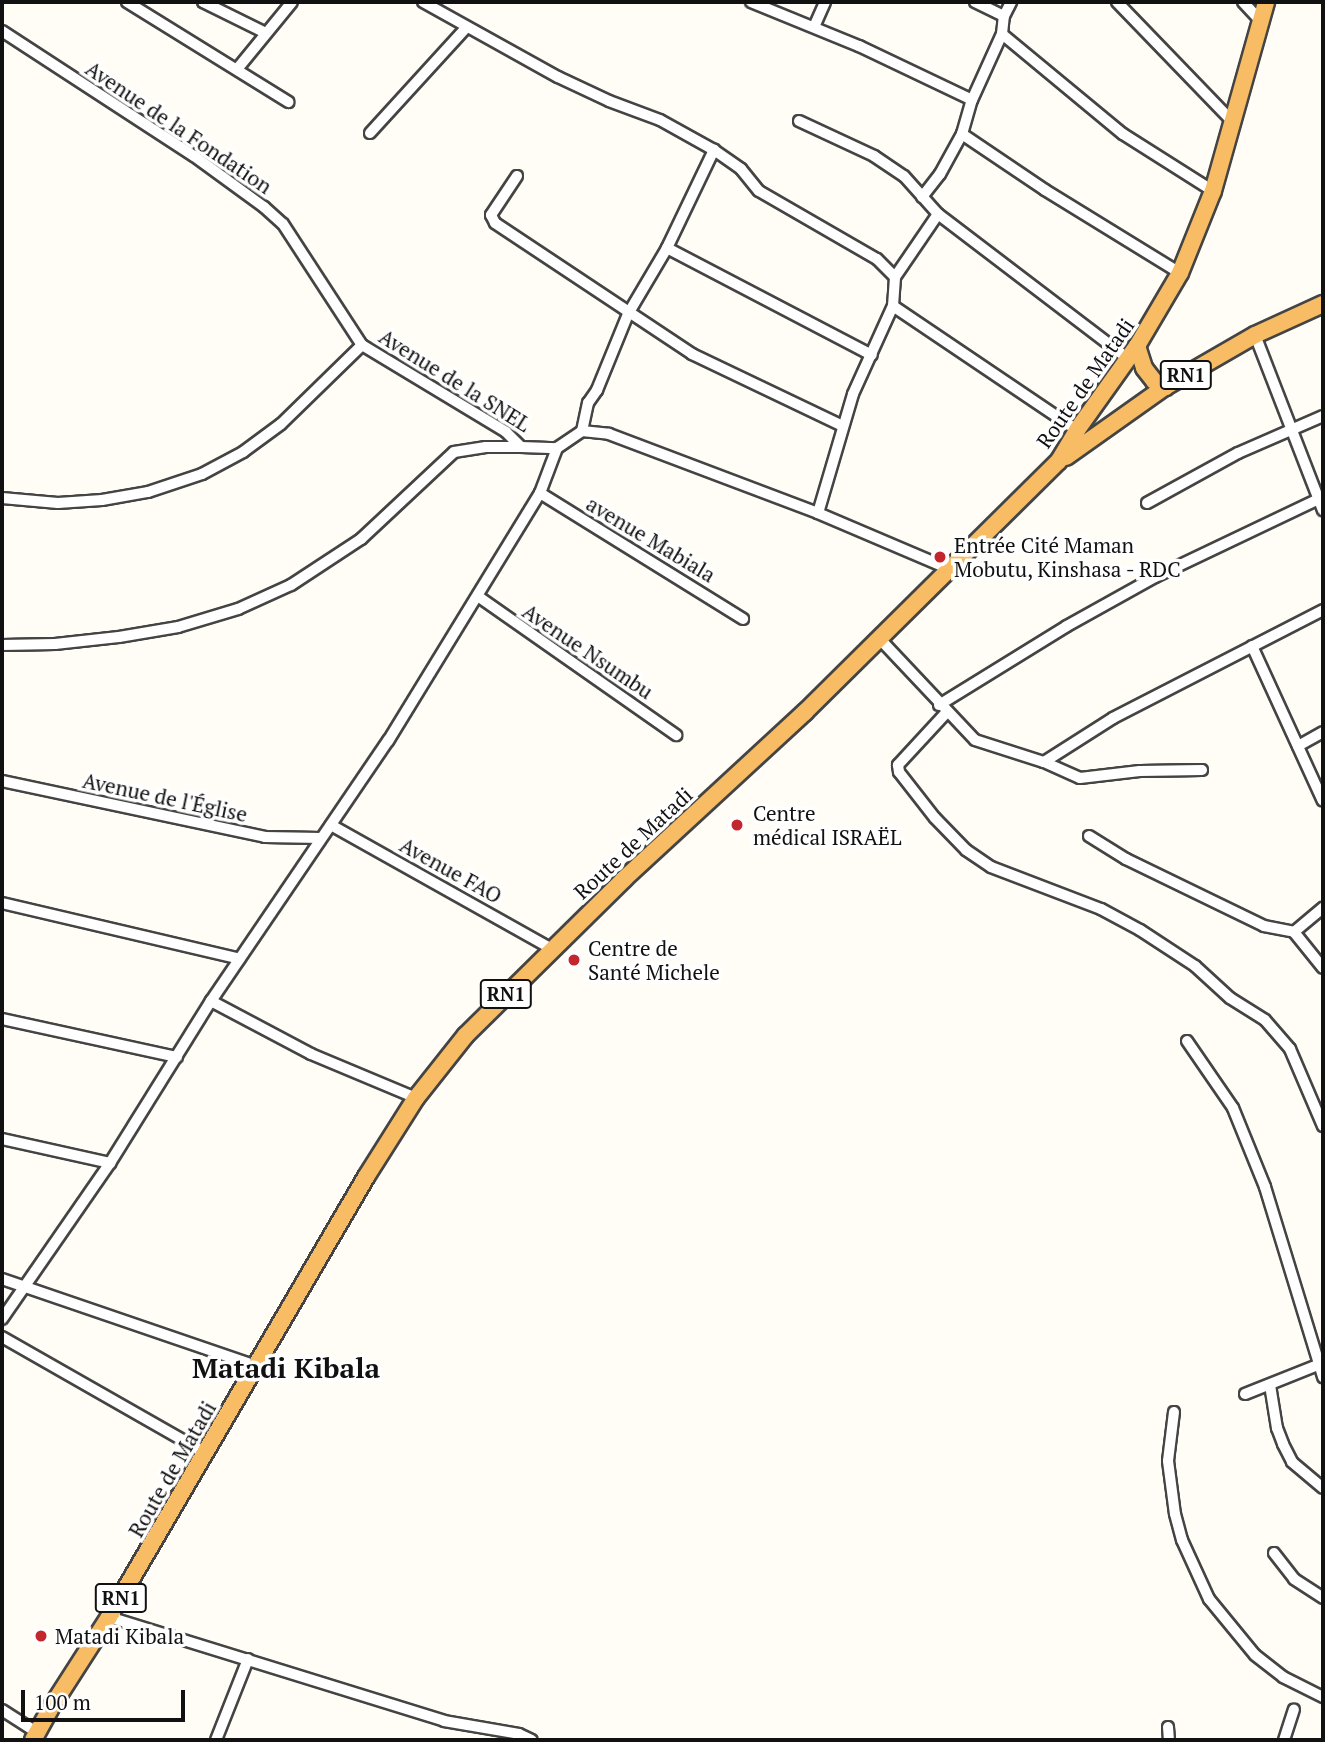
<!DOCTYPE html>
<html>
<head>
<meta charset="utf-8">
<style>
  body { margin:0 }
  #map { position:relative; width:1325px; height:1742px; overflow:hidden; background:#fffdf5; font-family:"PT Serif",serif }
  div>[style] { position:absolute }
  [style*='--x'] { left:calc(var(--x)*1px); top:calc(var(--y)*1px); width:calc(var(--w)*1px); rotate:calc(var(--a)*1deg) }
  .roads { filter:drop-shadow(2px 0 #444) drop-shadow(-2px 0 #444) drop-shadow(0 2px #444) drop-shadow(0 -2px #444) }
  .minor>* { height:10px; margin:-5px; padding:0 5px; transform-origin:5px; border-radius:5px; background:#fff }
  .trunk>* { height:16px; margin:-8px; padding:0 8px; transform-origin:8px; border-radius:8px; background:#f7bc64 }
  .dots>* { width:19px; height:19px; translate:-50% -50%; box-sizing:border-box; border:4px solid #fff; border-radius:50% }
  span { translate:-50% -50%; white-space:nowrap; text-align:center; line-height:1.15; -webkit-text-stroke:7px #fff; paint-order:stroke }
  .shield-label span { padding:2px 5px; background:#fff; border:2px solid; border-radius:5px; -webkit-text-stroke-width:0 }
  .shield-label { font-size:19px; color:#111; font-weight:700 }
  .street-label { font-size:21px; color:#111 }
  .poi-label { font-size:21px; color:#111 }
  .left { translate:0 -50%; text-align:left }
  .district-label { font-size:28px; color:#111; font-weight:700 }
  .frame { position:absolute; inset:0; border:4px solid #111; pointer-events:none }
  .scale { position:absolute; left:21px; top:1690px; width:164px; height:32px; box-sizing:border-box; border:4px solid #111; border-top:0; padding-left:9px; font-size:21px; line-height:24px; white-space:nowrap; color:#111; -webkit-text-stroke:5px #fff; paint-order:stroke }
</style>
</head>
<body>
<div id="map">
  <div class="roads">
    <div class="minor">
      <div style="--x:127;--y:2;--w:190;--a:31.8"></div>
      <div style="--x:203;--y:2;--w:70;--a:26.2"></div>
      <div style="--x:423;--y:2;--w:154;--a:29.1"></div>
      <div style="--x:558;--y:77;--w:56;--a:25.2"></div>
      <div style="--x:609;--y:101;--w:54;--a:20.4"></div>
      <div style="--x:660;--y:120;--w:62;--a:29.1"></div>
      <div style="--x:714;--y:150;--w:33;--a:35"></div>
      <div style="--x:741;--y:169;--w:28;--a:51"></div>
      <div style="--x:759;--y:191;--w:136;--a:30"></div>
      <div style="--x:877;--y:259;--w:25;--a:45"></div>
      <div style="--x:751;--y:2;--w:117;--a:22.2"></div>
      <div style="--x:859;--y:46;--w:125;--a:25.5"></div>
      <div style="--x:975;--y:2;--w:32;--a:26"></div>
      <div style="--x:1117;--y:2;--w:168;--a:46"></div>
      <div style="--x:1243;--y:2;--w:26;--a:47"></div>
      <div style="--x:814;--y:27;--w:27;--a:-66"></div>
      <div style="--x:2;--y:31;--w:229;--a:33.1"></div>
      <div style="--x:194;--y:156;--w:87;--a:36.1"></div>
      <div style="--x:264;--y:207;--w:25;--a:42"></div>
      <div style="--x:283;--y:224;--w:145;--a:56.9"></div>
      <div style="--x:1002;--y:34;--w:157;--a:39.6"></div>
      <div style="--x:1123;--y:134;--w:107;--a:32.3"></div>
      <div style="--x:238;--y:68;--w:85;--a:-50.7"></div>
      <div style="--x:799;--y:121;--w:83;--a:25"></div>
      <div style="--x:874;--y:156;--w:36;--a:34"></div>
      <div style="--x:904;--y:176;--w:51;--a:48.2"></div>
      <div style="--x:938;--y:214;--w:239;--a:37.3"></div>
      <div style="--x:370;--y:133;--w:142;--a:-47.6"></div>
      <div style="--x:962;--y:134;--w:100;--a:34"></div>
      <div style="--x:1045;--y:190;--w:158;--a:31.6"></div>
      <div style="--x:517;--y:176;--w:47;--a:123.7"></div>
      <div style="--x:491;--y:215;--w:9;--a:63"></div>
      <div style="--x:495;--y:223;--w:237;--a:33.6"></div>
      <div style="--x:692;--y:354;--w:167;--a:25.5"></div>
      <div style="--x:922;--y:197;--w:29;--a:-52"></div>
      <div style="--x:940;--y:174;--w:46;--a:-61.2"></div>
      <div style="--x:962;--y:134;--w:35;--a:-74"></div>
      <div style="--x:972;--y:100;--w:72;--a:-65.6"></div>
      <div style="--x:1002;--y:34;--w:18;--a:-84"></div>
      <div style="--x:1004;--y:16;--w:16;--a:-63"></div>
      <div style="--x:667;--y:248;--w:231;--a:27.6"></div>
      <div style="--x:893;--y:306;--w:222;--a:34"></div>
      <div style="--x:1255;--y:335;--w:188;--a:68.8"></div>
      <div style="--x:582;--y:431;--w:29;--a:-78"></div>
      <div style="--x:588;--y:403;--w:16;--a:-55"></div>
      <div style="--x:597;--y:390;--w:82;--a:-67.8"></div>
      <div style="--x:628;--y:314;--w:77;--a:-59.4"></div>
      <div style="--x:667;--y:248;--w:109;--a:-64.4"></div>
      <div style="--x:540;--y:493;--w:239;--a:31.8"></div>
      <div style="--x:2;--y:498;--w:56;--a:5.1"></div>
      <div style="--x:58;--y:503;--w:44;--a:-3.9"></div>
      <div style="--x:102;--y:500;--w:47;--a:-9.9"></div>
      <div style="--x:148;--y:492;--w:57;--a:-18.4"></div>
      <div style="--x:202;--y:474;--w:47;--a:-28.2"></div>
      <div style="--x:243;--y:452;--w:47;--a:-36.4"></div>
      <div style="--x:281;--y:424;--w:113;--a:-44.3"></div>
      <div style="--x:362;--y:345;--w:168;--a:31.1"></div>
      <div style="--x:506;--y:432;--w:21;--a:45"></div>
      <div style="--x:521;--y:447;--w:36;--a:2"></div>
      <div style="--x:557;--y:448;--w:30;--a:-34"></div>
      <div style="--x:582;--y:431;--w:27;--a:6"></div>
      <div style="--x:609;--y:434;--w:223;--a:20.7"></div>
      <div style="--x:818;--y:513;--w:142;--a:23.1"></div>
      <div style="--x:1147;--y:503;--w:104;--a:-28.8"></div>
      <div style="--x:1238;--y:453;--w:93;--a:-23.5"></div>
      <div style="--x:818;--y:513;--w:124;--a:-73.6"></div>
      <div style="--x:853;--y:394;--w:97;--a:-65.6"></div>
      <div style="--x:893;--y:306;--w:29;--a:-86"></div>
      <div style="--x:895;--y:277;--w:76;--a:-55.7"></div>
      <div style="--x:479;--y:597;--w:241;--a:35"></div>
      <div style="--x:878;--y:637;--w:141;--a:46.7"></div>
      <div style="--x:975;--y:740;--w:72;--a:17.7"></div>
      <div style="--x:1044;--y:762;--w:39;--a:24"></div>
      <div style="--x:1080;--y:778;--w:60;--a:-6.7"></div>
      <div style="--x:1140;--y:771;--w:62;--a:-0.9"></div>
      <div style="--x:2;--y:645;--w:53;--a:-1.1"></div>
      <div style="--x:55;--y:644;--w:64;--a:-6.2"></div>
      <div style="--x:119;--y:637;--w:60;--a:-9.6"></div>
      <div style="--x:178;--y:627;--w:63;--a:-16.7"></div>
      <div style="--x:238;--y:609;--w:58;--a:-24.4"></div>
      <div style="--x:291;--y:585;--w:84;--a:-33.3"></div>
      <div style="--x:361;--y:539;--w:127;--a:-43.1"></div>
      <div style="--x:454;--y:452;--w:32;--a:-9"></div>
      <div style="--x:486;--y:447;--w:35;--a:0"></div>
      <div style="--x:1252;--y:646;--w:170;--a:65.4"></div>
      <div style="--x:939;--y:705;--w:150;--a:-31.7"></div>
      <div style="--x:1067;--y:626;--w:101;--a:-29.1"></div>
      <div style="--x:1155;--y:577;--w:186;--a:-25.5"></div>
      <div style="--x:946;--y:713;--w:71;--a:132.7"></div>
      <div style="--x:898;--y:765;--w:7;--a:82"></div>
      <div style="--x:899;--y:772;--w:58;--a:52"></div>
      <div style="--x:935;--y:818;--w:45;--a:45.9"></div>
      <div style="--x:966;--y:850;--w:30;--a:34"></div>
      <div style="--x:991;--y:867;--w:118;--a:20.9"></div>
      <div style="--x:1101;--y:909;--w:44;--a:28.3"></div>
      <div style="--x:1140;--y:930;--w:66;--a:33.2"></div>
      <div style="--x:1195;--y:966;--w:47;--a:42.4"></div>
      <div style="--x:1230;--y:998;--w:41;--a:32.2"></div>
      <div style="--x:1265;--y:1020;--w:38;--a:49"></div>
      <div style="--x:1290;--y:1049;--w:84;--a:66.8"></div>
      <div style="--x:1298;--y:746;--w:29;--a:-29"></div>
      <div style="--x:1044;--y:762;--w:82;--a:-32.5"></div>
      <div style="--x:1113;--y:718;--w:236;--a:-27.2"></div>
      <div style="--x:2;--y:781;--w:269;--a:12"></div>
      <div style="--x:265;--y:837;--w:56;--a:1"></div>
      <div style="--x:331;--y:825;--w:253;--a:29.3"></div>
      <div style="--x:1089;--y:836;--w:44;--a:31.9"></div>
      <div style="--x:1126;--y:859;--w:153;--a:25.9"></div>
      <div style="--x:1264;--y:926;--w:31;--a:11"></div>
      <div style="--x:1294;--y:932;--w:46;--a:51.1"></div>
      <div style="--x:2;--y:903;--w:244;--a:13.2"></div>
      <div style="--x:1294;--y:932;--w:38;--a:-40"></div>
      <div style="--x:211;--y:1001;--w:113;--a:27.9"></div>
      <div style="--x:311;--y:1054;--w:114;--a:22.7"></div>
      <div style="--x:2;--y:1019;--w:179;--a:12.3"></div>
      <div style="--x:1187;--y:1041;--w:81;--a:55.5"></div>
      <div style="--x:1233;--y:1108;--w:85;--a:67.9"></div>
      <div style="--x:1265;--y:1187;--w:199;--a:73"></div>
      <div style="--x:2;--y:1139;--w:111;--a:12.5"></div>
      <div style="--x:2;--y:1279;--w:268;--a:18.9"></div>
      <div style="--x:2;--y:1319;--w:190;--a:-55.3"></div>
      <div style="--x:110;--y:1163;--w:191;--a:-58.1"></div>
      <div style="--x:211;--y:1001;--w:315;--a:-55.8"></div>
      <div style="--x:388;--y:741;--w:291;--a:-58.5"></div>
      <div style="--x:540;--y:493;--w:48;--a:-69.3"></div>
      <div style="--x:2;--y:1337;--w:234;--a:29.7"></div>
      <div style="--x:1270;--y:1385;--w:44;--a:80.8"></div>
      <div style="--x:1277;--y:1428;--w:17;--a:69"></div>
      <div style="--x:1283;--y:1444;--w:20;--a:63"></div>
      <div style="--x:1292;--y:1462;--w:40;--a:40"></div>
      <div style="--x:1245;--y:1394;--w:84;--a:-21.7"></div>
      <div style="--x:1174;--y:1412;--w:49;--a:97"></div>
      <div style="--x:1168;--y:1461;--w:53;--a:82.5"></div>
      <div style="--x:1175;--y:1514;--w:27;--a:75"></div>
      <div style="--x:1182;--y:1540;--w:65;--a:65.4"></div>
      <div style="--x:1209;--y:1599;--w:72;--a:50.6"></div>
      <div style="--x:1255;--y:1655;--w:36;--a:38"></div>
      <div style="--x:1283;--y:1677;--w:45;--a:26.6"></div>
      <div style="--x:1274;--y:1553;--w:33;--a:52"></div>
      <div style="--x:1294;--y:1579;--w:35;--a:33"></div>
      <div style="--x:109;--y:1617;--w:351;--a:17.2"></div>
      <div style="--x:444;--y:1721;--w:76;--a:9.8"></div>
      <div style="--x:519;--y:1734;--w:14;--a:25"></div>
      <div style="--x:2;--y:1710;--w:43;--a:32.6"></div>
      <div style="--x:1168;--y:1727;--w:13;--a:86"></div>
      <div style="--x:216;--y:1740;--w:87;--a:-68.4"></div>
      <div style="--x:1284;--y:1740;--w:32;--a:-72"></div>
    </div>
    <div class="trunk">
      <div style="--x:1137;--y:346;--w:23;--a:72"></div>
      <div style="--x:1144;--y:368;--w:16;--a:52"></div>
      <div style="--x:1154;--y:381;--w:13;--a:29"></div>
      <div style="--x:1066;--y:457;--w:121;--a:-35.3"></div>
      <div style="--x:1165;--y:387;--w:104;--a:-30"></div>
      <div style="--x:1255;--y:335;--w:75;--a:-24.5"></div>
      <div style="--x:33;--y:1740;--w:35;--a:-61"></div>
      <div style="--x:50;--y:1709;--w:109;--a:-57.3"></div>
      <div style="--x:109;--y:1617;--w:510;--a:-59.71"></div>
      <div style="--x:366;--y:1177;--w:93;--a:-57.7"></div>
      <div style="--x:416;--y:1098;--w:80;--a:-51.6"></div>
      <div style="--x:466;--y:1035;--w:222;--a:-44.6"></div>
      <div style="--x:624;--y:879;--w:246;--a:-42.7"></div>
      <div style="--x:805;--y:712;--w:356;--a:-44.7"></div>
      <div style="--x:1058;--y:462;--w:37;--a:-59"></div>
      <div style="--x:1077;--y:430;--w:103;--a:-54.5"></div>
      <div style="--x:1137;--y:346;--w:85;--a:-59.5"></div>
      <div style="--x:1180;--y:273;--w:88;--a:-68.1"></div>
      <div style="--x:1213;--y:191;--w:196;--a:-74.3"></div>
    </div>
  </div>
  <div class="dots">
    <div style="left:940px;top:557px;background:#c4262e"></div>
    <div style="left:737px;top:825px;background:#c4262e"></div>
    <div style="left:574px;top:960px;background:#c4262e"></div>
    <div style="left:41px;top:1636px;background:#c4262e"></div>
  </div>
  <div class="shield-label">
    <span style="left:1186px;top:375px">RN1</span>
    <span style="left:506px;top:994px">RN1</span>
    <span style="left:121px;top:1598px">RN1</span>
  </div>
  <div class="street-label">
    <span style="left:179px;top:127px;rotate:34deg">Avenue de la Fondation</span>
    <span style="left:455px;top:380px;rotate:32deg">Avenue de la SNEL</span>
    <span style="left:1085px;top:383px;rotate:-55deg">Route de Matadi</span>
    <span style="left:651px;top:539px;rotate:31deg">avenue Mabiala</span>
    <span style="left:588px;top:651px;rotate:34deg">Avenue Nsumbu</span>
    <span style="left:165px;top:797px;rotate:12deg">Avenue de l'Église</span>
    <span style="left:633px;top:843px;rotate:-43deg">Route de Matadi</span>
    <span style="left:451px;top:870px;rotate:29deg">Avenue FAO</span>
    <span style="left:172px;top:1469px;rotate:-60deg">Route de Matadi</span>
  </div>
  <div class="poi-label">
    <span class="left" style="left:954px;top:557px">Entrée Cité Maman<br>Mobutu, Kinshasa - RDC</span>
    <span class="left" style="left:753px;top:825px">Centre<br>médical ISRAËL</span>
    <span class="left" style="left:588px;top:960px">Centre de<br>Santé Michele</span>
    <span class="left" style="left:55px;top:1636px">Matadi Kibala</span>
  </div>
  <div class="district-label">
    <span style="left:286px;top:1368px">Matadi Kibala</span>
  </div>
  <div class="frame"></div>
  <div class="scale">100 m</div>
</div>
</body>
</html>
